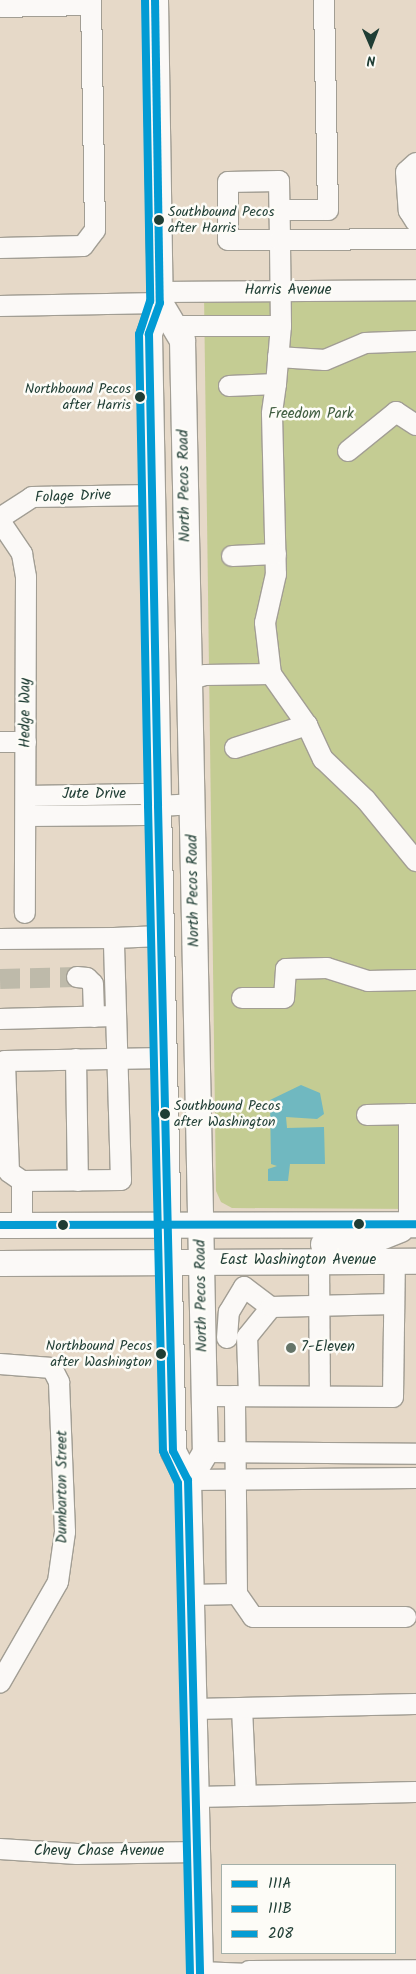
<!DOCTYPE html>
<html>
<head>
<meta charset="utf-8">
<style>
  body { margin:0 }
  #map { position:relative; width:416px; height:1974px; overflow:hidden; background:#e6d9c8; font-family:Kalam,sans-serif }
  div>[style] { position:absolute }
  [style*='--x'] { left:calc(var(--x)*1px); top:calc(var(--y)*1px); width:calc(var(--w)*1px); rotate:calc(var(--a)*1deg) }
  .green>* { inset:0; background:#c4cc93 }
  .water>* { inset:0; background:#70b8c0 }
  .minor-tunnel>* { height:20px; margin-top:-10px; transform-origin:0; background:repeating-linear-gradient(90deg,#bebaaa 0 20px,transparent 0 30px) }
  .roads { filter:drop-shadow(1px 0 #a29e94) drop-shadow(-1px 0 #a29e94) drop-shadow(0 1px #a29e94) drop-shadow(0 -1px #a29e94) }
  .minor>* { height:20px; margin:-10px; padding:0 10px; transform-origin:10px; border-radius:10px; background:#fbf9f7 }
  .major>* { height:25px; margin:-12.5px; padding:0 12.5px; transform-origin:12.5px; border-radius:12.5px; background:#fbf9f7 }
  .bus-1>* { height:8px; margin:-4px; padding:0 4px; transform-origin:4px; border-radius:4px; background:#029bd4 }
  .bus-2>* { height:8px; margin:-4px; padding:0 4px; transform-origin:4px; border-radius:4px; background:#029bd4 }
  .bus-3>* { height:8px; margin:-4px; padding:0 4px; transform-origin:4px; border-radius:4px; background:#059cd3 }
  .dots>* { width:14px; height:14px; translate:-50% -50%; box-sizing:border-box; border:2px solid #fdfcf7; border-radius:50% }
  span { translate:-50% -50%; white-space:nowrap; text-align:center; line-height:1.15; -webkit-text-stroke:5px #fdfcf7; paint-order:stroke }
  .bus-label { font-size:14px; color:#1f3d34 }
  .left { translate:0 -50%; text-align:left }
  .right { translate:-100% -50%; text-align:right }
  .street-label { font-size:15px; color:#1f3d34 }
  .park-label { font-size:15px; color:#415e41 }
  .poi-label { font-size:15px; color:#1f3d34 }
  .legend { position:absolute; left:221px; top:1864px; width:175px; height:90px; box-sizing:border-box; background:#fdfcf7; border:1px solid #a4b0a9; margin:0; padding:6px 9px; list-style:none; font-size:15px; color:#1f3d34 }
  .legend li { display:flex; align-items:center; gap:10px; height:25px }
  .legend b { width:25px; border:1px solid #a4b0a9 }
  .north { position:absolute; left:346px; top:20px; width:50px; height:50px; -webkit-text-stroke:4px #fdfcf7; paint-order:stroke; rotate:179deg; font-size:14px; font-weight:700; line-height:20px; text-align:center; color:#1f3d34 }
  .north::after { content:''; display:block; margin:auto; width:18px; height:22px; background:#1f3d34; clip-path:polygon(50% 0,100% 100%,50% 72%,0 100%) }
</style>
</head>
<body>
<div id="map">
  <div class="green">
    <div style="clip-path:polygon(204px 294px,416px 300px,416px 1209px,232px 1208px,221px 1202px,216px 1191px)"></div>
  </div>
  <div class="water">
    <div style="clip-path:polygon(301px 1085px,320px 1093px,324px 1114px,317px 1119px,286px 1117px,287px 1128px,324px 1127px,325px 1164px,290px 1164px,288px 1181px,268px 1181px,268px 1169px,277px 1166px,271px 1164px,270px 1100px)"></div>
  </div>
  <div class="minor-tunnel">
    <div style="--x:0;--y:979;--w:77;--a:-1.5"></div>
  </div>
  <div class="roads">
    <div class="minor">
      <div style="--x:0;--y:7;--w:91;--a:-1.3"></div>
      <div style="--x:416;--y:163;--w:13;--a:138"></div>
      <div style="--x:406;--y:172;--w:39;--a:86"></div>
      <div style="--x:409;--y:211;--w:13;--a:58"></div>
      <div style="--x:279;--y:181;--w:59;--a:89"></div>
      <div style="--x:280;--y:240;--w:52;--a:180"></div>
      <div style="--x:228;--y:240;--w:58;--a:-90"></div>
      <div style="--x:228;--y:182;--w:51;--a:-1.1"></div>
      <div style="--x:280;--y:210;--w:48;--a:0"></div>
      <div style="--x:328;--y:210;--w:210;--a:-91.1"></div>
      <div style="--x:0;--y:248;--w:83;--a:-1.4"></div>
      <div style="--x:83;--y:246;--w:20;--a:-53"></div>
      <div style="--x:95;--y:230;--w:230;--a:-91"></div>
      <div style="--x:160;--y:292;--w:256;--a:-0.4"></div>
      <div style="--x:0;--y:306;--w:160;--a:-1.1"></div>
      <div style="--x:174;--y:326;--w:107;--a:0"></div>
      <div style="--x:281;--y:326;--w:86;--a:-90.7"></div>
      <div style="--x:280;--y:240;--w:136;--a:-0.4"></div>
      <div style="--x:278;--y:357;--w:47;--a:3.7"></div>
      <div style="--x:325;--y:360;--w:43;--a:-23"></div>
      <div style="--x:365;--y:343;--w:51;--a:-2.2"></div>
      <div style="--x:276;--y:384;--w:30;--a:98"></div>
      <div style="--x:272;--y:414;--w:160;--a:88.6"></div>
      <div style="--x:276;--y:574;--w:50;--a:102.7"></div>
      <div style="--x:265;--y:623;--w:51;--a:83.3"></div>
      <div style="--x:271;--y:674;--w:62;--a:54.8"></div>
      <div style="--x:307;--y:725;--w:38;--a:65"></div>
      <div style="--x:323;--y:759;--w:59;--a:43.6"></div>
      <div style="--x:366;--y:800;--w:79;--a:50.7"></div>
      <div style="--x:229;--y:386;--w:47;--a:-2.4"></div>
      <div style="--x:276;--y:384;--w:58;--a:-85.1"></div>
      <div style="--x:348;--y:451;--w:62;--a:-39.1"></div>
      <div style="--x:396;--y:412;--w:24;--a:33"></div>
      <div style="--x:0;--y:518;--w:38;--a:-33"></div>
      <div style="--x:32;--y:497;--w:120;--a:-1"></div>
      <div style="--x:0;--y:521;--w:40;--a:56"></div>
      <div style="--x:22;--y:554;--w:23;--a:80"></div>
      <div style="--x:26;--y:577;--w:336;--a:90.2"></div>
      <div style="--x:232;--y:556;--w:44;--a:-2.6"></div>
      <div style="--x:189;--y:680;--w:17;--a:-17"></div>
      <div style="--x:205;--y:675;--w:66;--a:-0.9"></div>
      <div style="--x:0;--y:742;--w:26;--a:0"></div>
      <div style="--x:235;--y:748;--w:76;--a:-17.7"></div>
      <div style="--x:27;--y:796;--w:117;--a:-1"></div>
      <div style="--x:144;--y:794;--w:18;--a:41"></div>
      <div style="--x:26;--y:816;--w:120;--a:-0.5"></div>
      <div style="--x:146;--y:815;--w:15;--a:-37"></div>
      <div style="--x:158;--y:806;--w:34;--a:-3"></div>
      <div style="--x:0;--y:939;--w:114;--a:-0.5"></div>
      <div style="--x:77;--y:977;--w:10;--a:6"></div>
      <div style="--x:87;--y:978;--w:8;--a:45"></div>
      <div style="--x:93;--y:984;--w:33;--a:88"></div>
      <div style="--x:242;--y:998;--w:42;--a:0"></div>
      <div style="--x:284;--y:998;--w:29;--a:-86"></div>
      <div style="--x:286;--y:969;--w:41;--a:-1.4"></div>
      <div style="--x:327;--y:968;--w:43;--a:17.6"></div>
      <div style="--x:368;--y:981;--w:48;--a:-1.2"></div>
      <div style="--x:0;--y:1019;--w:116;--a:-1.5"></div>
      <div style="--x:76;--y:1059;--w:122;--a:89.1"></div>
      <div style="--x:409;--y:1114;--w:110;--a:90"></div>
      <div style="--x:367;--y:1115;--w:49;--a:-1.2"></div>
      <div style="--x:22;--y:1181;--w:16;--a:-145"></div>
      <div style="--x:9;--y:1172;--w:111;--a:-92.1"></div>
      <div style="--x:5;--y:1061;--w:159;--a:-1.1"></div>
      <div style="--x:22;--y:1225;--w:44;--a:-90"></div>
      <div style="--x:22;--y:1181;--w:99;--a:-0.6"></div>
      <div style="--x:121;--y:1180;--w:242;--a:-91.7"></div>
      <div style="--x:114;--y:938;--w:47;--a:-2.4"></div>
      <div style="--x:319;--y:1261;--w:135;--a:89.6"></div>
      <div style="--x:227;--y:1338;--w:26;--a:-86"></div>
      <div style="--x:229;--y:1312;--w:29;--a:-59"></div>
      <div style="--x:244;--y:1287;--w:34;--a:37"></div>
      <div style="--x:0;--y:1364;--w:52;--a:4.4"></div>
      <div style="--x:52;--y:1368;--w:16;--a:63"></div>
      <div style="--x:59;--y:1382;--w:150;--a:87.7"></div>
      <div style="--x:65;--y:1532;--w:50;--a:98"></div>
      <div style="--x:58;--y:1582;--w:116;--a:119.9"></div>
      <div style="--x:204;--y:1396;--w:189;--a:0.3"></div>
      <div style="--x:393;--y:1397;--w:136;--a:-89.2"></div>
      <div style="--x:249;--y:1396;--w:59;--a:-91.9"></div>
      <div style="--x:247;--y:1337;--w:38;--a:-51"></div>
      <div style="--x:271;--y:1307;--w:123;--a:-1.4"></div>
      <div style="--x:205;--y:1452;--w:211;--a:0.5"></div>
      <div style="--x:188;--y:1480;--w:228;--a:-0.5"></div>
      <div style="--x:237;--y:1594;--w:28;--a:55"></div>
      <div style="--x:253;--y:1617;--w:153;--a:0"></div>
      <div style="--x:191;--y:1595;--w:46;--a:-1.2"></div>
      <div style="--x:237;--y:1594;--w:198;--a:-90.6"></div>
      <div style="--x:242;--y:1708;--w:88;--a:87.4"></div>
      <div style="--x:194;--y:1709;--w:222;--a:-1.3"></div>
      <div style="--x:196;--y:1797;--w:220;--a:-1.3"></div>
      <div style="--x:0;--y:1849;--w:77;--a:3.7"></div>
      <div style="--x:77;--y:1854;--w:120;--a:-1"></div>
      <div style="--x:249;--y:1971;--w:167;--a:-0.3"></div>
      <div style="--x:200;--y:1972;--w:49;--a:2.3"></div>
    </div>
    <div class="major">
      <div style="--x:155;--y:0;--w:303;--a:89.1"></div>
      <div style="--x:160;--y:303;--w:33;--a:110"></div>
      <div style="--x:149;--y:334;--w:472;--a:88.9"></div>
      <div style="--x:158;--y:806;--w:645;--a:88.67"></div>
      <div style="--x:173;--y:1451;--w:33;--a:63"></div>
      <div style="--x:188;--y:1480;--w:494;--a:88.6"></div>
      <div style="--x:160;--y:303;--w:43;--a:59.3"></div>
      <div style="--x:182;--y:340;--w:1112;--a:88.82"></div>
      <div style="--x:205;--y:1452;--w:33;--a:121"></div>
      <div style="--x:0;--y:1225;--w:416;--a:-0.1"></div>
      <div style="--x:323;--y:1244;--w:45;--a:-2.5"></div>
      <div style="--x:368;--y:1242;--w:35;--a:-22"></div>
      <div style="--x:0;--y:1263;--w:416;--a:-0.3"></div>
    </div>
  </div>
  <div class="bus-1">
    <div style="--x:155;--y:0;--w:303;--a:89.1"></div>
    <div style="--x:160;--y:303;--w:33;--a:110"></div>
    <div style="--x:149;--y:334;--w:472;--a:88.9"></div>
    <div style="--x:158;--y:806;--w:645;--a:88.67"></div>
    <div style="--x:173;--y:1451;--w:33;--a:63"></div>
    <div style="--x:188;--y:1480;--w:494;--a:88.6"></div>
  </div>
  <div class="bus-2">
    <div style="--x:145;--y:0;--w:301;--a:89"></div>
    <div style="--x:150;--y:301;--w:35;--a:108"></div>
    <div style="--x:139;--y:334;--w:472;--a:88.9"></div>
    <div style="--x:148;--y:806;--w:645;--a:88.67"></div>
    <div style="--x:163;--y:1451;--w:35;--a:65"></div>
    <div style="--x:178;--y:1483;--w:491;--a:88.6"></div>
  </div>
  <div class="bus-3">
    <div style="--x:0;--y:1225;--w:416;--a:-0.1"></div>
  </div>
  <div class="dots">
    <div style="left:159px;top:220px;background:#1f3d34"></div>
    <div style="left:140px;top:397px;background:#1f3d34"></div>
    <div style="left:165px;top:1114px;background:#1f3d34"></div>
    <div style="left:359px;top:1224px;background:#1f3d34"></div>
    <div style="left:63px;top:1225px;background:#1f3d34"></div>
    <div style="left:291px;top:1348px;background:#657468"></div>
    <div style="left:161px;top:1354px;background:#1f3d34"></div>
  </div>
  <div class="bus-label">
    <span class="left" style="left:168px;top:220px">Southbound Pecos<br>after Harris</span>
    <span class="right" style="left:131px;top:397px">Northbound Pecos<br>after Harris</span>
    <span class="left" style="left:174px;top:1114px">Southbound Pecos<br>after Washington</span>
    <span class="right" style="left:152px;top:1354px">Northbound Pecos<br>after Washington</span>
  </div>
  <div class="street-label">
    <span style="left:288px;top:291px">Harris Avenue</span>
    <span style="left:185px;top:486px;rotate:-91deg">North Pecos Road</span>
    <span style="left:73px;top:497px;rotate:-2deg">Folage Drive</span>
    <span style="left:26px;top:713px;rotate:-90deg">Hedge Way</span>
    <span style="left:94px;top:795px">Jute Drive</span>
    <span style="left:194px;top:891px;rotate:-91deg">North Pecos Road</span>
    <span style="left:298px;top:1261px">East Washington Avenue</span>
    <span style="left:202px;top:1296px;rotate:-91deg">North Pecos Road</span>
    <span style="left:63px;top:1487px;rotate:-90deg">Dumbarton Street</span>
    <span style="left:99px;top:1852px">Chevy Chase Avenue</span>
  </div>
  <div class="park-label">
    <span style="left:311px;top:415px">Freedom Park</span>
  </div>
  <div class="poi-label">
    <span class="left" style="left:301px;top:1348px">7-Eleven</span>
  </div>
  <ul class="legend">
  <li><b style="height:6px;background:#029bd4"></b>111A</li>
  <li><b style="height:6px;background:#029bd4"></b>111B</li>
  <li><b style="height:6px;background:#059cd3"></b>208</li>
  </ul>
  <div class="north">N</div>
</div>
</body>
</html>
